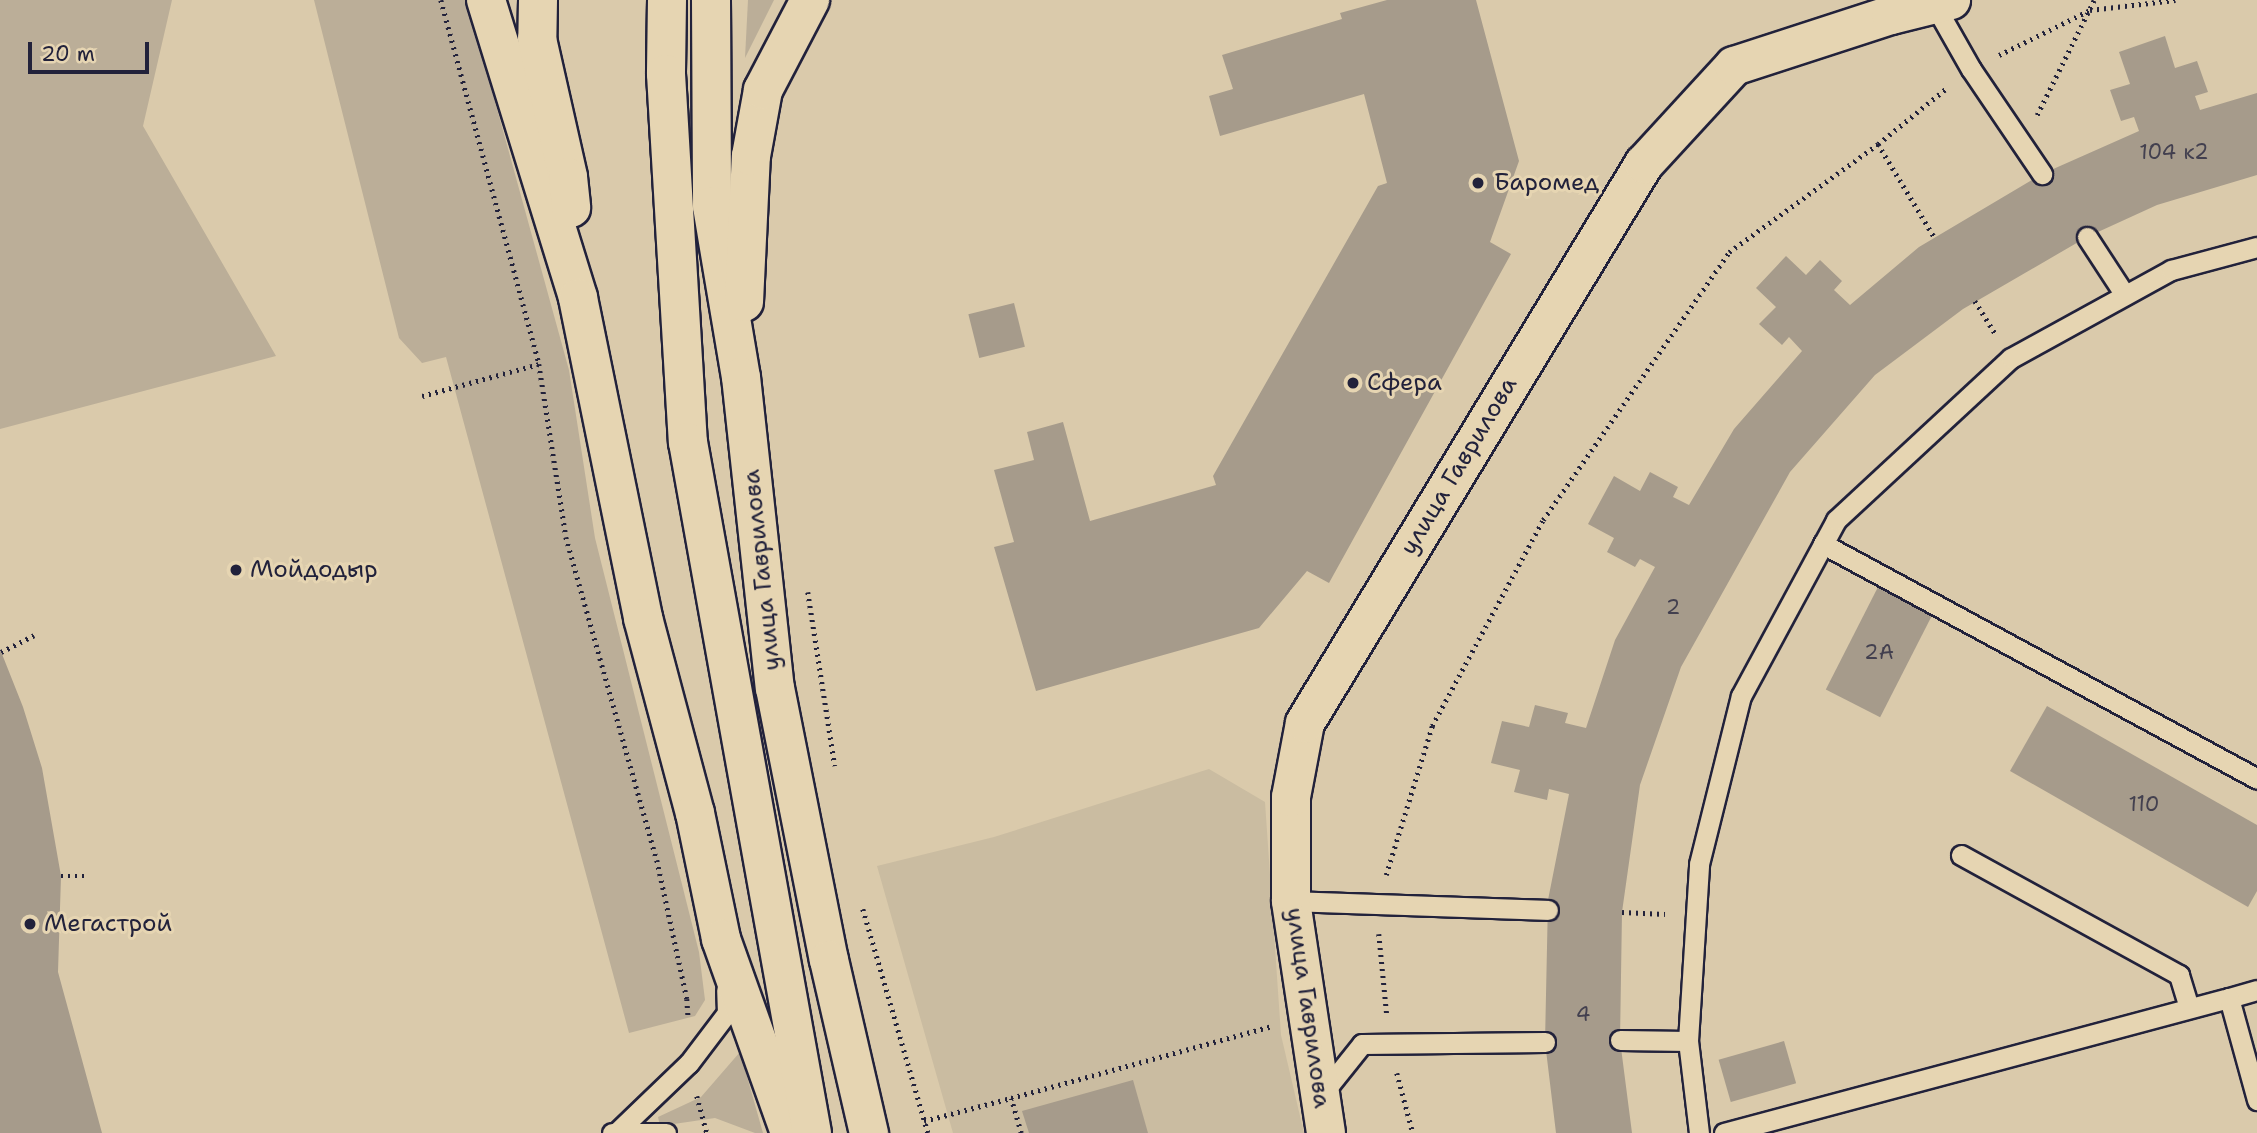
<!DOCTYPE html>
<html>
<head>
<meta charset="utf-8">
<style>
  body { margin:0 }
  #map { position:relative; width:2257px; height:1133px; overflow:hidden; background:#dacaab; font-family:"Shantell Sans",sans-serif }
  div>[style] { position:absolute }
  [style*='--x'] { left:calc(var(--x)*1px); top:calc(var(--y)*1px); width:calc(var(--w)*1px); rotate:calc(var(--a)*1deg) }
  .built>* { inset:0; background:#cabca1 }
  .green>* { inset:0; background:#bbae98 }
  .building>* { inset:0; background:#a69b8b; transform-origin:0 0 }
  .path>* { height:4.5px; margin-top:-2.25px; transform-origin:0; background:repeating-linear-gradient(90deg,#22223b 0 2px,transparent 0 7px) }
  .roads { filter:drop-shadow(2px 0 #22223b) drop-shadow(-2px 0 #22223b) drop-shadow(0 2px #22223b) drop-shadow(0 -2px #22223b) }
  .lane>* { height:19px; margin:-9.5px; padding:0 9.5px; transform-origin:9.5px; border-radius:9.5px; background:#e6d5b2 }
  .street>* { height:38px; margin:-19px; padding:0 19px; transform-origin:19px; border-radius:19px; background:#e6d5b2 }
  .secondary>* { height:38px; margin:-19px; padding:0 19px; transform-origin:19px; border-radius:19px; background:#e6d5b2 }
  .dots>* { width:19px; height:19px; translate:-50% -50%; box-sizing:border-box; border:4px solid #e6d5b2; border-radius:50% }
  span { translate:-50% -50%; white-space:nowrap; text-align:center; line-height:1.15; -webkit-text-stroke:6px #e6d5b2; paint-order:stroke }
  .number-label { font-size:21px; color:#43404f }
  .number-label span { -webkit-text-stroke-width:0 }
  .poi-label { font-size:24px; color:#22223b }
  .left { translate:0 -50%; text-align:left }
  .street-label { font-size:24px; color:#22223b }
  .scale { position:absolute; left:28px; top:42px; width:121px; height:32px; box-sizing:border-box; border:4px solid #22223b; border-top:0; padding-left:9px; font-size:21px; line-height:24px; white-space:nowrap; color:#22223b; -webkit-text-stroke:5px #e6d5b2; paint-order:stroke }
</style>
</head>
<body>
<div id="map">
  <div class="built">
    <div style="clip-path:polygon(1209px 769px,1265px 802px,1281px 1035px,1304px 1133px,953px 1133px,877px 866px,994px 837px)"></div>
  </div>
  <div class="green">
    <div style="clip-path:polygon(0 0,172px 0,143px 126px,276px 356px,0 429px)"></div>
    <div style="clip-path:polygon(314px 0,467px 0,569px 370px,595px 538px,699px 952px,705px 1000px,695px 1016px,629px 1033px,446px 357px,422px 363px,399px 338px)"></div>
    <div style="clip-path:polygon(748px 0,774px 0,745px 58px)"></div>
    <div style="clip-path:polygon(740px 1052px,763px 1133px,755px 1133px,715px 1118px,660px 1126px,658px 1117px,701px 1097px)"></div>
  </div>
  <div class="building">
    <div style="clip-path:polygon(1387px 0,1476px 0,1519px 161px,1490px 242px,1511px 254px,1329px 583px,1307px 571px,1259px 628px,1036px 691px,994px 547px,1014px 542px,994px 470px,1034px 460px,1027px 432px,1063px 422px,1090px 521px,1216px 485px,1213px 476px,1378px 186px,1387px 183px,1364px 94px,1220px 136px,1209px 96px,1233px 89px,1222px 55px,1342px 19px,1340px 13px)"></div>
    <div style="clip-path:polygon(2165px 36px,2175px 68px,2197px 61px,2208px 92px,2195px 96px,2200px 110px,2257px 93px,2257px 175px,2157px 205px,2087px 237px,1963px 309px,1875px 375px,1790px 472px,1681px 667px,1640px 785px,1622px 912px,1620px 1040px,1632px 1133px,1556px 1133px,1545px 1042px,1548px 900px,1569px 794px,1549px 789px,1547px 800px,1514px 792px,1520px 770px,1491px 763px,1502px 721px,1529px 727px,1535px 705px,1568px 713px,1565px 723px,1586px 728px,1615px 640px,1655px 567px,1640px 559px,1635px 567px,1607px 552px,1614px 538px,1588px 524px,1614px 476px,1640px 491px,1650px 472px,1678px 487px,1673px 497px,1689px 505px,1734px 429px,1802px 351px,1789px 337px,1782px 345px,1759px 324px,1776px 307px,1756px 288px,1786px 256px,1806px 275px,1820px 260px,1842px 281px,1834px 290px,1850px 305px,1919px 247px,2042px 174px,2139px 131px,2134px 117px,2121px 121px,2110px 90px,2130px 84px,2119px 52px)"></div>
    <div style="left:1014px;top:303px;width:45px;height:47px;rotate:76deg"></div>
    <div style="left:1878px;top:587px;width:61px;height:115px;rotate:27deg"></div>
    <div style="clip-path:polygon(0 649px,23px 707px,42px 768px,61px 876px,58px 972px,102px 1133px,0 1133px)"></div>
    <div style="clip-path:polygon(2047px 706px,2257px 825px,2257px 891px,2248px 907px,2010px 771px)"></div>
    <div style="left:1784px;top:1041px;width:44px;height:68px;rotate:74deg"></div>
    <div style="clip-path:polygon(1133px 1080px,1148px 1133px,1029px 1133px,1022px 1111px)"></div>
  </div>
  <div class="path">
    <div style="--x:441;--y:0;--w:377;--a:74.9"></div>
    <div style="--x:539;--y:364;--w:175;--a:81.1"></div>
    <div style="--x:566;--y:537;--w:336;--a:74.3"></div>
    <div style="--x:657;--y:860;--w:142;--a:77.8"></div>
    <div style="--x:687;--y:999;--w:16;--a:86"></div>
    <div style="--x:1999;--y:55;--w:102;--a:-26.3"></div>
    <div style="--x:2090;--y:10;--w:86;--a:-6.7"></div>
    <div style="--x:2037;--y:115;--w:128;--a:-63.6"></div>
    <div style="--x:1878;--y:144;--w:110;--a:58.8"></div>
    <div style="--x:1975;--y:301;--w:38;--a:58"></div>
    <div style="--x:422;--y:396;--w:121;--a:-15.3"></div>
    <div style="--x:808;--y:592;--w:176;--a:81.2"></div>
    <div style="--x:1;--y:652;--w:37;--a:-27"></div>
    <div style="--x:1386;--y:875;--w:156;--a:-72.8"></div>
    <div style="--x:1432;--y:726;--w:234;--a:-61.7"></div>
    <div style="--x:1543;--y:520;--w:326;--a:-55.2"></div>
    <div style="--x:1729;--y:252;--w:184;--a:-35.9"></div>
    <div style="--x:1878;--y:144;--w:89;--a:-39.1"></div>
    <div style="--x:61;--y:876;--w:27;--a:0"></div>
    <div style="--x:863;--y:909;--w:233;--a:73.8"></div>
    <div style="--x:1622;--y:912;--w:43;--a:2.7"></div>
    <div style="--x:1379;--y:934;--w:82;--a:84.4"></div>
    <div style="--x:1397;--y:1073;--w:62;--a:75.1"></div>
    <div style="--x:697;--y:1096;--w:38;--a:75"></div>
    <div style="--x:924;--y:1121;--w:90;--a:-14.8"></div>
    <div style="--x:1021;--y:1133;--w:36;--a:-106"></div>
    <div style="--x:1011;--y:1098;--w:271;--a:-15.4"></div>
  </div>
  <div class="roads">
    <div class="lane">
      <div style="--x:1934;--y:4;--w:75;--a:60.4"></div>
      <div style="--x:1971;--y:69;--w:127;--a:55.9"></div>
      <div style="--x:2087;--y:237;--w:69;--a:56.8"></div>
      <div style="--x:1823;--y:544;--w:494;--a:28.4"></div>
      <div style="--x:1961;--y:855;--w:249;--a:28.8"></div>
      <div style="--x:2179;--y:975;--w:34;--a:73"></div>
      <div style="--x:1291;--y:901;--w:257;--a:2"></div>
      <div style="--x:2229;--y:998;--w:29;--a:-16"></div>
      <div style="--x:1620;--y:1040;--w:68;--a:0.8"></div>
      <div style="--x:1322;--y:1094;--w:64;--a:-51.3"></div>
      <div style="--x:1362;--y:1044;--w:183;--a:-0.6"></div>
      <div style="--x:618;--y:1131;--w:98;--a:-43.8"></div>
      <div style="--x:689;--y:1063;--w:63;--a:-52.8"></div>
      <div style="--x:727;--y:1013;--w:23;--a:-92"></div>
      <div style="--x:612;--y:1133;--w:54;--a:0"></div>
      <div style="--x:1699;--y:1133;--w:93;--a:-96.8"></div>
      <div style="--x:1688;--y:1041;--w:177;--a:-86.4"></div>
      <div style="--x:1699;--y:864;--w:173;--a:-76"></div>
      <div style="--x:1741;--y:696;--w:200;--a:-61.6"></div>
      <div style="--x:1836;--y:520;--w:238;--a:-42.8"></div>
      <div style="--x:2011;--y:358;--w:183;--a:-28.8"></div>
      <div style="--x:2171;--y:270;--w:89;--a:-15"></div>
      <div style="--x:1724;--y:1133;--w:523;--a:-14.97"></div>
      <div style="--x:2229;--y:998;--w:106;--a:74.6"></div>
    </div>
    <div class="street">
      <div style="--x:1326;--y:1133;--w:235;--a:-98.6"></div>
      <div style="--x:1291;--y:901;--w:104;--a:-90"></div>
      <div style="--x:1291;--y:797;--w:75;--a:-79.3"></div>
      <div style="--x:1305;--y:723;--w:654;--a:-58.77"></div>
      <div style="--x:1644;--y:164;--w:133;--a:-47.4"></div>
      <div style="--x:1734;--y:66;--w:165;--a:-18"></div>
      <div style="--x:1891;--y:15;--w:62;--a:-14"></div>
    </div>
    <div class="secondary">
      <div style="--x:486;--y:0;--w:312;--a:72.8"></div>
      <div style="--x:578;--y:298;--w:327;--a:78.5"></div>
      <div style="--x:643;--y:618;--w:202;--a:75.1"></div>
      <div style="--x:695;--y:813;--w:129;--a:78.3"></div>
      <div style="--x:721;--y:939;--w:206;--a:70.4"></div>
      <div style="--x:538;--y:0;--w:39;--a:91"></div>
      <div style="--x:537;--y:39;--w:141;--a:77.3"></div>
      <div style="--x:568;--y:177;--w:31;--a:84"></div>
      <div style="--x:667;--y:0;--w:74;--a:90.8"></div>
      <div style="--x:666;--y:74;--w:369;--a:86.6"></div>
      <div style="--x:688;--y:442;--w:702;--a:79.83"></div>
      <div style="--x:711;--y:0;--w:206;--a:89.7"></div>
      <div style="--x:712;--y:206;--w:173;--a:80.4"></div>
      <div style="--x:741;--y:377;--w:313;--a:83.8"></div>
      <div style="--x:775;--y:688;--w:277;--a:78.8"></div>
      <div style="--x:829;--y:960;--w:178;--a:77"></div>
      <div style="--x:744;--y:302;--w:146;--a:-87.3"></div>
      <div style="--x:751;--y:156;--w:67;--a:-79.7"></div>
      <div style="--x:763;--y:90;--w:102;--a:-62.4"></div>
    </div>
  </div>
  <div class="dots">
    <div style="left:1478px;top:183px;background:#22223b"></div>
    <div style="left:1353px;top:383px;background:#22223b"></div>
    <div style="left:236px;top:570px;background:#22223b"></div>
    <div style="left:30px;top:924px;background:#22223b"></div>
  </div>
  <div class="number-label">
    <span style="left:2174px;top:152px">104 к2</span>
    <span style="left:1673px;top:607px">2</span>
    <span style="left:1879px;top:652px">2А</span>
    <span style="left:2144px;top:804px">110</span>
    <span style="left:1583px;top:1014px">4</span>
  </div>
  <div class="poi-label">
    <span class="left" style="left:1494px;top:183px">Баромед</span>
    <span class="left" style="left:1367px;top:383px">Сфера</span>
    <span class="left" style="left:250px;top:570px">Мойдодыр</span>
    <span class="left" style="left:44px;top:924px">Мегастрой</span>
  </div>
  <div class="street-label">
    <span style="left:1459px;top:466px;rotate:-59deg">улица Гаврилова</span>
    <span style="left:762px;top:570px;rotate:-96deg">улица Гаврилова</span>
    <span style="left:1308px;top:1008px;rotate:82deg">улица Гаврилова</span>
  </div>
  <div class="scale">20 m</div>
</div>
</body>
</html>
